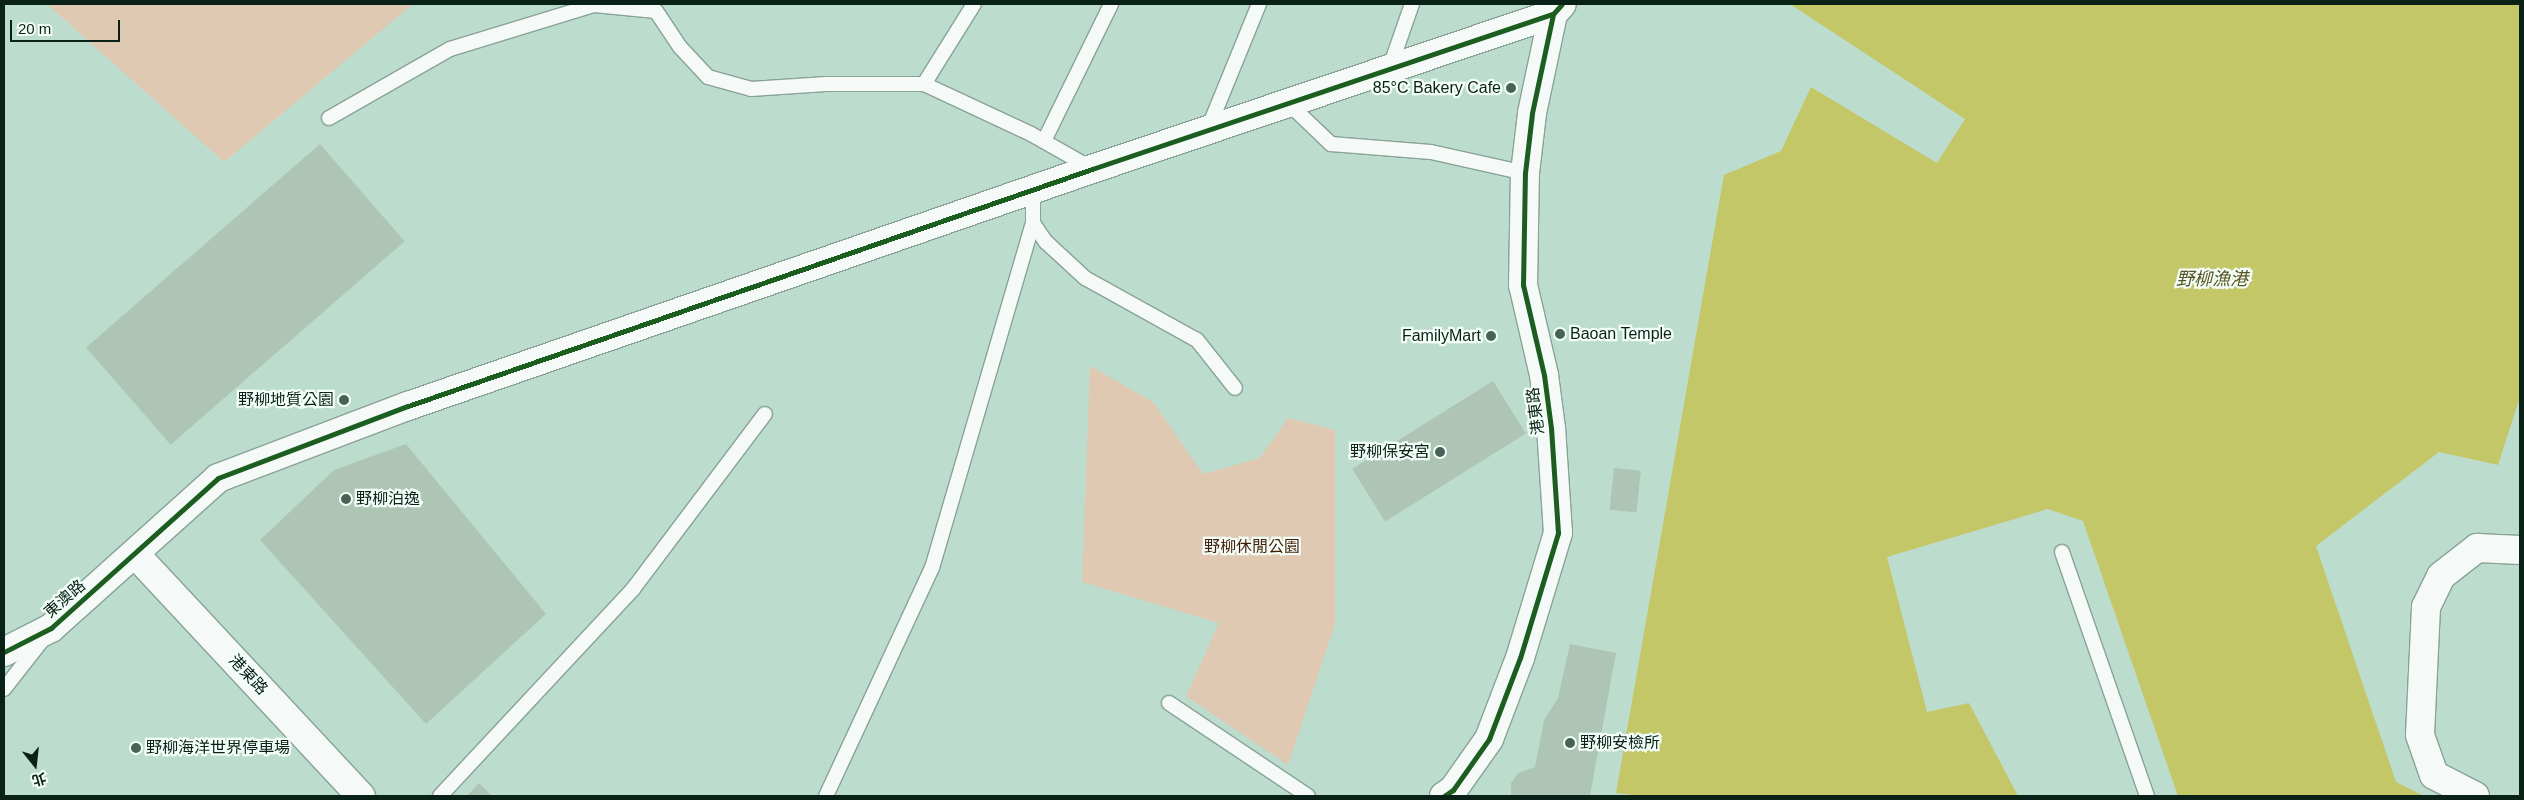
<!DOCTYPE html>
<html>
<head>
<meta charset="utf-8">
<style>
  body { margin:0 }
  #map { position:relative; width:2524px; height:800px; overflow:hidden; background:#bcdccd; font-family:Arial,"Noto Sans TC",sans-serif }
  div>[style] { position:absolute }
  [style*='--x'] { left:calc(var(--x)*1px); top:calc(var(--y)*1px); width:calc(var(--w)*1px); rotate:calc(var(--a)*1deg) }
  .green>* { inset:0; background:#e0c9b2 }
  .water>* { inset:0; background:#c4c767 }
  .building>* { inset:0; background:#aec5b6; transform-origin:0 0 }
  .roads { filter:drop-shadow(1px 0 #89a297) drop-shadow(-1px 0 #89a297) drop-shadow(0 1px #89a297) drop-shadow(0 -1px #89a297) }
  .service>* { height:14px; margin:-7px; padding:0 7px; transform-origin:7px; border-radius:7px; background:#f5faf8 }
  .minor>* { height:28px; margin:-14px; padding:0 14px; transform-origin:14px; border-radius:14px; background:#f5faf8 }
  .cycleway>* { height:5px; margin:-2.5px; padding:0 2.5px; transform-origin:2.5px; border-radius:2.5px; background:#1b5e20 }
  .dots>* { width:14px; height:14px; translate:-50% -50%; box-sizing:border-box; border:2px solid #f3fef8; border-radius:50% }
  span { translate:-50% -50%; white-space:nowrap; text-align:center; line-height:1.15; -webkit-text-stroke:4.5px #f3fef8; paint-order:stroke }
  .poi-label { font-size:16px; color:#0a2118 }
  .right { translate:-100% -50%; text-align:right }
  .left { translate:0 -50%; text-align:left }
  .street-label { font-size:16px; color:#0a2118 }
  .park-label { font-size:16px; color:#451c07 }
  .water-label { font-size:18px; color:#5a5623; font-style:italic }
  .frame { position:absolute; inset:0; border:5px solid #0a2118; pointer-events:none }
  .north { position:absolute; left:10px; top:740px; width:50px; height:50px; -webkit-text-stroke:4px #f3fef8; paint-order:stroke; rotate:164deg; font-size:14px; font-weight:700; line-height:20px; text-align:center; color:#0a2118 }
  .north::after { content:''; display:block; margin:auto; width:18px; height:22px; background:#0a2118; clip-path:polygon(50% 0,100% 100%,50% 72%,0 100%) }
  .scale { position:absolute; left:10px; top:20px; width:110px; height:22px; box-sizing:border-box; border:2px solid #0a2118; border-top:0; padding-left:6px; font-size:15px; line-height:18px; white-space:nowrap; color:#0a2118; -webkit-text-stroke:4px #f3fef8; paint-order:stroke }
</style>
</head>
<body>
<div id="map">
  <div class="green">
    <div style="clip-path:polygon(47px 4px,413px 4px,224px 162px)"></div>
    <div style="clip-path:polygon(1090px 366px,1153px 402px,1203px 474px,1260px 458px,1288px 418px,1335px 430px,1335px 624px,1288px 765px,1186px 696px,1219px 623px,1082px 582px)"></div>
  </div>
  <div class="water">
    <div style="clip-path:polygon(1790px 4px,2520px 4px,2520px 397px,2498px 465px,2439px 452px,2316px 546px,2396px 782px,2424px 796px,2178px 796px,2083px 521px,2048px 509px,1887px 557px,1927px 712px,1969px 703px,2018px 796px,1641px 796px,1616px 793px,1724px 175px,1781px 151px,1811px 87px,1937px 163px,1965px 119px)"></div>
  </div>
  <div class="building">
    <div style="left:320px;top:144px;width:129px;height:310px;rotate:49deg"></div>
    <div style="left:1493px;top:381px;width:62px;height:166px;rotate:58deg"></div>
    <div style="clip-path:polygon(406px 444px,546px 614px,426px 724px,260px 540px,334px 470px)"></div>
    <div style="left:1614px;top:468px;width:27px;height:42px;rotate:6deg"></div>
    <div style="clip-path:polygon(1570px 644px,1616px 653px,1590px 796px,1511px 796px,1511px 783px,1518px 773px,1535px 767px,1544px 720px,1558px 698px)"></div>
    <div style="clip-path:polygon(479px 783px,492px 796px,467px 796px)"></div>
  </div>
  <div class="roads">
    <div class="service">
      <div style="--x:1390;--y:67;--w:67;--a:-70.8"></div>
      <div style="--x:924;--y:84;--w:94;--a:-58"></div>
      <div style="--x:1287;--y:102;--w:61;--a:43.7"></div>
      <div style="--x:1331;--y:144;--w:100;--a:4.6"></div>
      <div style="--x:1431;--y:152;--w:96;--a:12.6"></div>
      <div style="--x:329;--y:118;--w:139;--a:-29.7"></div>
      <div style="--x:450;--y:49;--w:151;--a:-17"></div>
      <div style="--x:594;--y:5;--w:62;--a:5.5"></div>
      <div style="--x:656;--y:11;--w:43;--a:56.3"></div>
      <div style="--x:680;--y:47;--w:41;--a:47"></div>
      <div style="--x:708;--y:77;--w:45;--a:15.6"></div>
      <div style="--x:751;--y:89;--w:75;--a:-3.8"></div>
      <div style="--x:826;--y:84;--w:98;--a:0"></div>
      <div style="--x:924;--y:84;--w:118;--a:25"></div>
      <div style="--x:1031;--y:134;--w:69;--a:29.5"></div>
      <div style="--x:1208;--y:129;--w:135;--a:-67.8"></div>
      <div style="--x:1044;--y:141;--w:153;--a:-63.9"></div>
      <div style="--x:1033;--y:223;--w:23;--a:56"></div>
      <div style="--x:1046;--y:242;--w:53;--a:42.7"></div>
      <div style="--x:1085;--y:278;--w:128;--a:29"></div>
      <div style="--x:1197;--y:340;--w:61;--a:51.6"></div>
      <div style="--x:2062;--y:552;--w:258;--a:70.8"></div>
      <div style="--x:4;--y:689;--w:63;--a:-52"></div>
      <div style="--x:1169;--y:703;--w:167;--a:33.8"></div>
      <div style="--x:440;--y:796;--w:283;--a:-47"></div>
      <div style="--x:633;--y:589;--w:219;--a:-53"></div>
      <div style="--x:826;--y:796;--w:251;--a:-65.1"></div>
      <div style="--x:932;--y:568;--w:359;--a:-73.7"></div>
      <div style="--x:1033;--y:223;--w:34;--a:-90"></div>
    </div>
    <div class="minor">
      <div style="--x:135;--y:554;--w:331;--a:47"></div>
      <div style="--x:4;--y:652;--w:53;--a:-27.1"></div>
      <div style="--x:51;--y:628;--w:224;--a:-41.9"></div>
      <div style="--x:218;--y:478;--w:203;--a:-20.8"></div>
      <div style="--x:408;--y:406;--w:724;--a:-19.11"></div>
      <div style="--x:1092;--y:169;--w:486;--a:-18.6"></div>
      <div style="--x:1444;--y:796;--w:11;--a:-34"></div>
      <div style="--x:1453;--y:790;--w:62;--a:-54.8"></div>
      <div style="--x:1489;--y:739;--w:87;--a:-69.1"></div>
      <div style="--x:1520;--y:658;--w:131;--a:-73.1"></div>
      <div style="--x:1558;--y:533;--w:105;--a:-93.8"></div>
      <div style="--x:1551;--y:428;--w:53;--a:-97.5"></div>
      <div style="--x:1544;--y:375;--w:92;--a:-103.1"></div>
      <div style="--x:1523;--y:285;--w:112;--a:-89"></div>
      <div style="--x:1525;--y:173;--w:60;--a:-83.3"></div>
      <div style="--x:1532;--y:113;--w:101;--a:-78"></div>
      <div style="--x:1553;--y:14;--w:13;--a:-48"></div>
      <div style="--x:2475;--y:796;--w:46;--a:-152.9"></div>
      <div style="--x:2434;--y:775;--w:42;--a:-109.3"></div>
      <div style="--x:2420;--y:735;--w:128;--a:-87.3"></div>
      <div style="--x:2426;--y:607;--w:34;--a:-64"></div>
      <div style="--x:2441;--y:576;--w:46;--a:-37.9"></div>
      <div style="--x:2477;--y:548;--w:43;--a:2.7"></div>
    </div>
  </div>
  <div class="cycleway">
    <div style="--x:4;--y:652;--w:53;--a:-27.1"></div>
    <div style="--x:51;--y:628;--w:224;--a:-41.9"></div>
    <div style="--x:218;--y:478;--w:203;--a:-20.8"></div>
    <div style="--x:408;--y:406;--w:724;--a:-19.11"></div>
    <div style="--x:1092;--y:169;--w:486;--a:-18.6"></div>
    <div style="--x:1444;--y:796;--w:11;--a:-34"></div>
    <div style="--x:1453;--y:790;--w:62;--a:-54.8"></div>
    <div style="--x:1489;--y:739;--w:87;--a:-69.1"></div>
    <div style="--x:1520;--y:658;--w:131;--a:-73.1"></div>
    <div style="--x:1558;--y:533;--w:105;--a:-93.8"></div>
    <div style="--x:1551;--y:428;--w:53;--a:-97.5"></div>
    <div style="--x:1544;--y:375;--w:92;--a:-103.1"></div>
    <div style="--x:1523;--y:285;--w:112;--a:-89"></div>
    <div style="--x:1525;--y:173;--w:60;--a:-83.3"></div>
    <div style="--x:1532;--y:113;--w:101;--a:-78"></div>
    <div style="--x:1553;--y:14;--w:13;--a:-48"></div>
  </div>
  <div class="dots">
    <div style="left:1511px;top:88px;background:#486257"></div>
    <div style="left:1560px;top:334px;background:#486257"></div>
    <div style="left:1491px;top:336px;background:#486257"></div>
    <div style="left:344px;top:400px;background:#486257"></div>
    <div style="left:1440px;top:452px;background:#486257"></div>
    <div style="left:346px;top:499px;background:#486257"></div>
    <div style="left:1570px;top:743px;background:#486257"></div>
    <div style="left:136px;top:748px;background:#486257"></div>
  </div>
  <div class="poi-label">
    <span class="right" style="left:1501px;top:88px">85°C Bakery Cafe</span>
    <span class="left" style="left:1570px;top:334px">Baoan Temple</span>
    <span class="right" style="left:1481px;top:336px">FamilyMart</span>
    <span class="right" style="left:334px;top:400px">野柳地質公園</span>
    <span class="right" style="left:1430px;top:452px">野柳保安宮</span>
    <span class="left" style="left:356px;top:499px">野柳泊逸</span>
    <span class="left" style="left:1580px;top:743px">野柳安檢所</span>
    <span class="left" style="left:146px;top:748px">野柳海洋世界停車場</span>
  </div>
  <div class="street-label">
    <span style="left:1536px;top:411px;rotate:-97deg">港東路</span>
    <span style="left:65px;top:599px;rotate:-41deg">東澳路</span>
    <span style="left:248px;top:675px;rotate:47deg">港東路</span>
  </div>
  <div class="park-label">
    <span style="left:1252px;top:547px">野柳休閒公園</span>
  </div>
  <div class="water-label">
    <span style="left:2212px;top:279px">野柳漁港</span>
  </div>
  <div class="frame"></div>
  <div class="north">北</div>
  <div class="scale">20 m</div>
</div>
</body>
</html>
